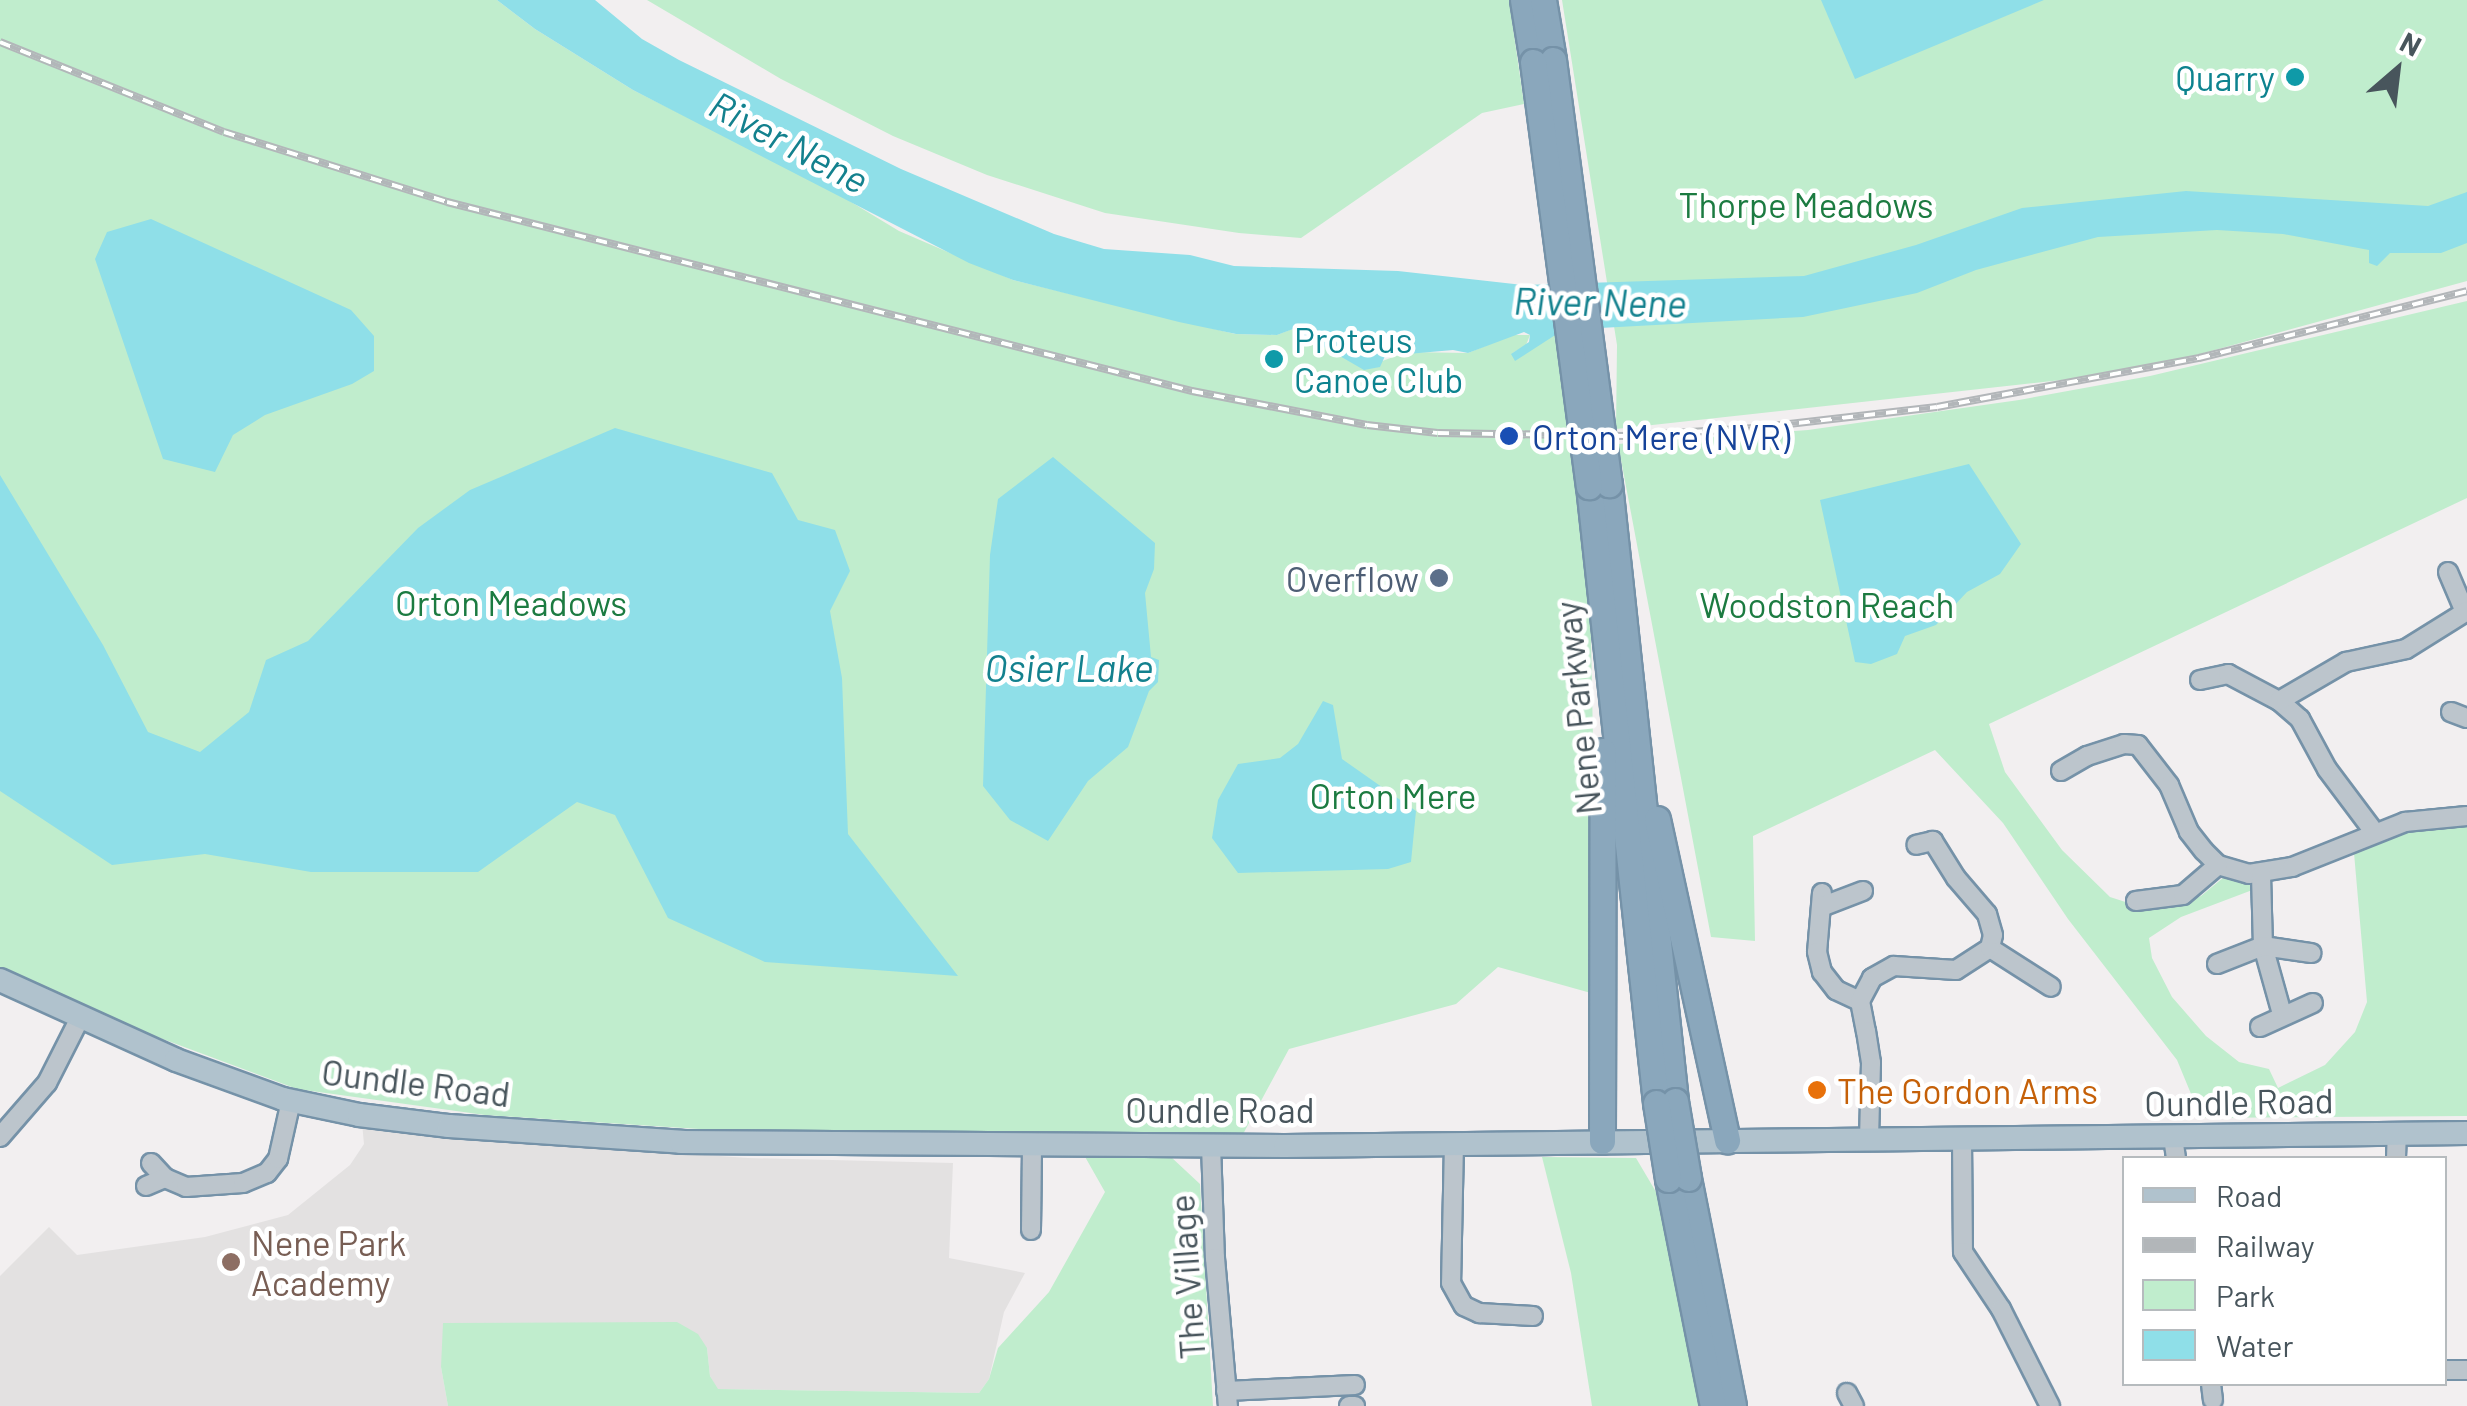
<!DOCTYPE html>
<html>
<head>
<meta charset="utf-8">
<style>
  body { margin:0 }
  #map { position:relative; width:2467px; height:1406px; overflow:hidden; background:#f2eff0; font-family:Barlow,sans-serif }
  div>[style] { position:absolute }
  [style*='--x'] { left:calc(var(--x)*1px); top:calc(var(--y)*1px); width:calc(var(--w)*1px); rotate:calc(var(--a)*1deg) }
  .education>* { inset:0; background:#e3e1e1 }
  .green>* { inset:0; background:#c0edcd }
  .water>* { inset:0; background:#8fdfe8 }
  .roads { filter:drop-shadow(2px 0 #7592a8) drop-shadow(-2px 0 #7592a8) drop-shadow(0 2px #7592a8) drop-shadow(0 -2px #7592a8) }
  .minor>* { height:18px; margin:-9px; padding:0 9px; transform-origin:9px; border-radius:9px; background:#bcc5cc }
  .major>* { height:22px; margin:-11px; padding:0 11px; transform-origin:11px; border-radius:11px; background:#b0c2cd }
  .highway>* { height:25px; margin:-12.5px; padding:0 12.5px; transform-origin:12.5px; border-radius:12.5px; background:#8aa7bc }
  .rail>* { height:8px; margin-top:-4px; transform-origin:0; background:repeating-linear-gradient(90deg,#fff 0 11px,#b2b6b9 0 22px); box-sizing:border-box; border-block:2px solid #b2b6b9 }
  .bridges { filter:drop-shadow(2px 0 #7592a8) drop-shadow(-2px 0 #7592a8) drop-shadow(0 2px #7592a8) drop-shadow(0 -2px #7592a8) }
  .highway-bridge>* { height:25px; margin:-12.5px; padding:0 12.5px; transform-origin:12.5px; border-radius:12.5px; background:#8aa7bc }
  .dots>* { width:28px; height:28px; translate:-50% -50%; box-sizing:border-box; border:5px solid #fff; border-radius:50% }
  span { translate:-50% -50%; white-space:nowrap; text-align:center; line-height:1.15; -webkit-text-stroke:9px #fff; paint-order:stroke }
  .culture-label { font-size:35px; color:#0d838f }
  .right { translate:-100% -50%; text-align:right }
  .left { translate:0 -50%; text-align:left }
  .park-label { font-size:35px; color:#1c7b41 }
  .transit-label { font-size:35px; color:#164399 }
  .service-label { font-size:35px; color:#4e5e75 }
  .street-label { font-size:35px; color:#48555c }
  .food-label { font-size:35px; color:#c56008 }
  .education-label { font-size:35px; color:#785e54 }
  .water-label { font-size:38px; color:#13818e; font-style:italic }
  .legend { position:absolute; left:2122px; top:1156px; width:325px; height:230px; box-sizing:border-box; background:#fff; border:2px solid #b6bbbe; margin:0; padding:12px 18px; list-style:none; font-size:30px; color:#48555c }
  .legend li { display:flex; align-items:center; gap:20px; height:50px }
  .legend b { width:50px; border:2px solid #b6bbbe }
  .north { position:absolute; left:2347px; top:20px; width:100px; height:100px; -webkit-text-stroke:8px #fff; paint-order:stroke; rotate:28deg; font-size:28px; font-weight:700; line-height:40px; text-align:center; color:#48555c }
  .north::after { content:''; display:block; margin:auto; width:35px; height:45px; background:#48555c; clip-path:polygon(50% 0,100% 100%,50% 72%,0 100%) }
</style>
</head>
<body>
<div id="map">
  <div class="education">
    <div style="clip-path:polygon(362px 1123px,461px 1138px,748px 1158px,953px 1163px,949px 1258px,1025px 1273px,1004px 1312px,989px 1379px,979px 1393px,717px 1389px,710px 1376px,707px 1348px,441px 1367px,448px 1406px,0 1406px,0 1276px,49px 1227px,77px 1255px,205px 1237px,288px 1215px,350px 1165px,364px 1144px)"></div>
  </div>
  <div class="green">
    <div style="clip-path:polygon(0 0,497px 0,535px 29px,633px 90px,828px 188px,899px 231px,1013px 280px,1235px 334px,1277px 335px,1292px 329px,1363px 368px,1407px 352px,1468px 353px,1512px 335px,1530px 335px,1526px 345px,1511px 354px,1557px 333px,1589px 536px,1598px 995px,1498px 967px,1456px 1004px,1289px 1049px,1242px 1136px,807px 1136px,485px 1115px,297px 1089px,50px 997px,0 969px)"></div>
    <div style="clip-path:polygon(647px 0,1509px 0,1524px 104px,1482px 113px,1301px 238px,1239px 233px,1105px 213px,987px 175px,893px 136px,781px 79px)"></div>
    <div style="clip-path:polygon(1562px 0,2467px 0,2467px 281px,2134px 372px,1616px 429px,1617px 345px)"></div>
    <div style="clip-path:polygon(2467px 301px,2467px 498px,1989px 724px,2005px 772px,2062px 850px,2110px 897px,2141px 907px,2177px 906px,2201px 896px,2224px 877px,2255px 884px,2255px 889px,2181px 917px,2149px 938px,2152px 958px,2172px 997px,2206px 1036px,2239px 1062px,2269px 1069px,2278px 1088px,2325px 1065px,2355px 1032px,2367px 1002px,2354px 853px,2361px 845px,2467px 816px,2467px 1116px,2201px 1118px,2177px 1060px,2068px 919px,2003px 823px,1935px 750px,1753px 836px,1755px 941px,1711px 937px,1618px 444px,1808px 430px,2019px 400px,2150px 376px)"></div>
    <div style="clip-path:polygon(1084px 1155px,1171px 1157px,1200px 1184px,1213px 1406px,448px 1406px,441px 1367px,443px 1323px,677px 1322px,698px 1334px,707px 1348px,710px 1376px,718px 1389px,979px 1393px,989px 1379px,998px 1348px,1049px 1292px,1105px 1192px)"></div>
    <div style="clip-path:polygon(1542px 1157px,1636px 1158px,1659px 1197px,1702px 1406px,1592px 1406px,1571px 1273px)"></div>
  </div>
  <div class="water">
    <div style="clip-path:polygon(497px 0,595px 0,642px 39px,679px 60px,901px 169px,1054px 234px,1104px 249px,1190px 255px,1234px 266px,1398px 271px,1523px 285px,1804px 276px,1916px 245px,2022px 208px,2186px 191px,2428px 206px,2467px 192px,2467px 243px,2441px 253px,2390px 253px,2377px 266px,2369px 263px,2369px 250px,2283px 234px,2217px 230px,2098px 237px,1976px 270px,1917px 293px,1803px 317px,1563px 330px,1515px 361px,1511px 354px,1529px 342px,1530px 335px,1524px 332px,1468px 353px,1453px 350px,1385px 356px,1380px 367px,1364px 370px,1293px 329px,1277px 335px,1236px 334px,1179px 322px,1013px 280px,969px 263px,633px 90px,535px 29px)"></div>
    <div style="clip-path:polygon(1821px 0,2044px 0,1855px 79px)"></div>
    <div style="clip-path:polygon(151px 219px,351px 310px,374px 336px,374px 371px,352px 384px,265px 415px,233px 435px,215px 472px,163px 459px,95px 259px,107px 232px)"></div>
    <div style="clip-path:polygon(615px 428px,772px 473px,798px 520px,835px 530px,850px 571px,830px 611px,842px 678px,848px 834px,958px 976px,765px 962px,668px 918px,615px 815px,577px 802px,478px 872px,311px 872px,205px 854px,112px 865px,0 791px,0 475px,103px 645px,148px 732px,200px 752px,249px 712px,266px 660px,308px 641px,418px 528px,470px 490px)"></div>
    <div style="clip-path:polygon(1053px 457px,1155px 543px,1154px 569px,1145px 593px,1151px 657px,1159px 660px,1158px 682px,1149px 691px,1128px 747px,1088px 781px,1048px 841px,1010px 820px,983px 786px,990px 555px,998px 499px)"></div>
    <div style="clip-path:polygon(1969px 464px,2021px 544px,2000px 574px,1967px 592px,1936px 625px,1905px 636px,1897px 654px,1871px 664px,1855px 662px,1820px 500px)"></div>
    <div style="clip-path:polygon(1323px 701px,1333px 705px,1342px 759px,1416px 811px,1411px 862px,1388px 869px,1238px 873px,1212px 838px,1218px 800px,1238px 764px,1280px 758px,1298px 744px)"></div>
  </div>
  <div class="roads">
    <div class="minor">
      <div style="--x:2448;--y:572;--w:43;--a:67"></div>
      <div style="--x:2200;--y:680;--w:29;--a:-12"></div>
      <div style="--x:2228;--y:674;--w:58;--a:27.9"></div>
      <div style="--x:2451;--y:712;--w:17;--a:21"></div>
      <div style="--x:2061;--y:771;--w:30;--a:-30"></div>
      <div style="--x:2087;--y:756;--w:39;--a:-18"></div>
      <div style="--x:2124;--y:744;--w:14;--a:4"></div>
      <div style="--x:2138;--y:745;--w:51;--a:52.2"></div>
      <div style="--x:2169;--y:785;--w:51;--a:66.9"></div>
      <div style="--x:2189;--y:832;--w:24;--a:52"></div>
      <div style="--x:2204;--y:851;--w:20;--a:45"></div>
      <div style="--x:2218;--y:865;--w:32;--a:16"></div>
      <div style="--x:2249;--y:874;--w:44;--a:-9.2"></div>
      <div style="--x:2292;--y:867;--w:122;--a:-21.7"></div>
      <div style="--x:2405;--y:822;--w:62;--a:-5.5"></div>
      <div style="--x:2375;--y:833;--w:80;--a:-126.9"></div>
      <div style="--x:2327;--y:769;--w:57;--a:-118.4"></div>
      <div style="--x:2300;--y:719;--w:28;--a:-139"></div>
      <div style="--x:2279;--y:701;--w:78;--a:-30.2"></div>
      <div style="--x:2346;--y:662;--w:61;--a:-12.2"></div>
      <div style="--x:2406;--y:649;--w:72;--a:-31.9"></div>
      <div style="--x:2261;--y:875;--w:71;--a:88.4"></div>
      <div style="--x:2263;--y:946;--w:71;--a:74.4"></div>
      <div style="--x:1822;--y:893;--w:59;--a:94.8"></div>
      <div style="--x:1817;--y:952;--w:21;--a:76"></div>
      <div style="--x:1822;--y:972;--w:23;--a:52"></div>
      <div style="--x:1836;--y:990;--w:26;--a:25"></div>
      <div style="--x:1860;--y:1001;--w:31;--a:79"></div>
      <div style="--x:1866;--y:1031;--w:32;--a:81"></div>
      <div style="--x:1871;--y:1063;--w:78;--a:91.5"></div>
      <div style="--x:2136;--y:901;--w:47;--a:-7.3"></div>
      <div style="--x:2183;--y:895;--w:46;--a:-40.6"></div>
      <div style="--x:1821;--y:907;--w:45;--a:-20.9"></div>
      <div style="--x:1990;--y:948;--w:72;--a:32.6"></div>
      <div style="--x:2217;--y:964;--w:49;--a:-21.4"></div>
      <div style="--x:2263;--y:946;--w:49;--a:8.3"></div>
      <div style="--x:1860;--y:1001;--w:26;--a:-62"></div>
      <div style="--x:1872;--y:978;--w:25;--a:-29"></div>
      <div style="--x:1894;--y:966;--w:62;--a:3.7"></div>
      <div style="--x:1956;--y:970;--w:40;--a:-32.9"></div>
      <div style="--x:1990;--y:948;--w:13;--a:-77"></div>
      <div style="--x:1993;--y:935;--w:22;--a:-106"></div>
      <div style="--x:1987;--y:914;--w:48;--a:-130.7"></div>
      <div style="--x:1956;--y:878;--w:44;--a:-121.9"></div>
      <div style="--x:1933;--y:841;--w:17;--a:167"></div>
      <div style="--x:2260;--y:1027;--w:58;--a:-24.4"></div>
      <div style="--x:0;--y:1137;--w:72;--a:-49"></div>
      <div style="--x:47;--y:1083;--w:73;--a:-63.1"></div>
      <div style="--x:2173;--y:1137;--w:21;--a:82"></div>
      <div style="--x:1962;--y:1140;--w:112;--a:89.5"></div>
      <div style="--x:1963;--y:1252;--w:69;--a:56.3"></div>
      <div style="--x:2001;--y:1309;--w:109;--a:63.2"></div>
      <div style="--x:1454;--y:1143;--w:140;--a:91.2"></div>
      <div style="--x:1451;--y:1283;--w:26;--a:61"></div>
      <div style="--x:1464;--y:1306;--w:17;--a:25"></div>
      <div style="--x:1479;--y:1313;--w:54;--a:3.2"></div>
      <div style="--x:1211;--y:1145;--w:113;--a:88"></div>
      <div style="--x:1215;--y:1258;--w:149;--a:85"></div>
      <div style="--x:2396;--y:1158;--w:24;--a:-88"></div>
      <div style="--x:151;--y:1163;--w:21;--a:47"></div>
      <div style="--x:165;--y:1178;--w:23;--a:23"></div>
      <div style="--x:186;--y:1187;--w:57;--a:-4"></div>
      <div style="--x:243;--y:1183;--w:26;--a:-23"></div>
      <div style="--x:267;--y:1173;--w:18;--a:-52"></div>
      <div style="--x:278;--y:1159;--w:59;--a:-77.4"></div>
      <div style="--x:146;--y:1186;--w:21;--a:-23"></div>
      <div style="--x:1031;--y:1230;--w:85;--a:-89.3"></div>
      <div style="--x:2444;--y:1370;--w:23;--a:0"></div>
      <div style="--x:2211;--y:1384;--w:16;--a:83"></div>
      <div style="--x:1226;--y:1391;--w:129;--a:-2.7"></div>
      <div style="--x:1847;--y:1393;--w:15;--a:62"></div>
      <div style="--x:1349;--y:1406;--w:6;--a:0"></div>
    </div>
    <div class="major">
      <div style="--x:0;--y:980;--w:193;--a:24.4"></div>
      <div style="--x:176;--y:1060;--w:114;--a:20"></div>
      <div style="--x:283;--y:1099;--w:78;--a:11.9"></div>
      <div style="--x:359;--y:1115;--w:91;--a:7"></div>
      <div style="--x:449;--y:1126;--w:233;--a:3.9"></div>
      <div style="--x:681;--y:1142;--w:604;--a:0.38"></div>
      <div style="--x:1285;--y:1146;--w:1182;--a:-0.63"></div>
    </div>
    <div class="highway">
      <div style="--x:1523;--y:0;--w:63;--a:80.8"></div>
      <div style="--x:1543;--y:0;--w:61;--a:80.5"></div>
      <div style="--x:1609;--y:484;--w:621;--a:83.89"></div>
      <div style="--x:1589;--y:486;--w:621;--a:83.8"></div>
      <div style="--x:1657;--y:819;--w:329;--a:77.7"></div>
      <div style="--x:1602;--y:1141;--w:390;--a:-89.9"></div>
      <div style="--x:1688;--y:1178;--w:232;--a:78.8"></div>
      <div style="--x:1668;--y:1179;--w:231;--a:78.8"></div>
    </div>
  </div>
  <div class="rail">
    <div style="--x:0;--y:42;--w:241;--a:21.9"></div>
    <div style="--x:224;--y:132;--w:234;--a:17.4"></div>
    <div style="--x:447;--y:202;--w:769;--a:14.24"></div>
    <div style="--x:1192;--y:391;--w:178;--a:11"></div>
    <div style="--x:1367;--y:425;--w:71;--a:6.4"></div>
    <div style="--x:1438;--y:433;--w:187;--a:0.9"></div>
    <div style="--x:1625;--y:436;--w:130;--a:-3.5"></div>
    <div style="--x:1755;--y:428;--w:183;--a:-6.6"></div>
    <div style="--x:1937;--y:407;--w:267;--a:-10.6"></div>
    <div style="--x:2199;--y:358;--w:276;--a:-14"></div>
  </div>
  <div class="bridges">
    <div class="highway-bridge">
      <div style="--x:1553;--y:60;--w:428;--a:82.5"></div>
      <div style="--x:1533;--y:62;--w:428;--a:82.5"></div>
      <div style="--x:1675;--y:1101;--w:78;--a:80.4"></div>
      <div style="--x:1656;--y:1103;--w:77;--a:81"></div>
    </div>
  </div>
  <div class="dots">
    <div style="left:2295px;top:77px;background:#0f9aa8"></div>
    <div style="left:1274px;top:359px;background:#0f9aa8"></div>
    <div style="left:1509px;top:436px;background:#1a4fb4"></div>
    <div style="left:1439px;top:578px;background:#5c6f8a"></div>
    <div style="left:1817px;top:1090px;background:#e8710a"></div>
    <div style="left:231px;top:1262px;background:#8d6e63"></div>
  </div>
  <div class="culture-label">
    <span class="right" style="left:2275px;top:77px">Quarry</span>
    <span class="left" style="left:1294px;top:359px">Proteus<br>Canoe Club</span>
  </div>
  <div class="park-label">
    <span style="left:1806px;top:204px">Thorpe Meadows</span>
    <span style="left:511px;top:602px">Orton Meadows</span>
    <span style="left:1827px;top:604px">Woodston Reach</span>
    <span style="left:1393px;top:795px">Orton Mere</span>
  </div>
  <div class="transit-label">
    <span class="left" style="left:1532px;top:436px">Orton Mere (NVR)</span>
  </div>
  <div class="service-label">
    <span class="right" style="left:1419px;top:578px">Overflow</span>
  </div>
  <div class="street-label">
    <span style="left:1577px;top:708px;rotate:-96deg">Nene Parkway</span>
    <span style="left:416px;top:1082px;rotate:7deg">Oundle Road</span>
    <span style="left:2239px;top:1101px;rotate:-1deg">Oundle Road</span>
    <span style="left:1220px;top:1109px">Oundle Road</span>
    <span style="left:1186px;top:1277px;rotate:-94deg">The Village</span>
  </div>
  <div class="food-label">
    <span class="left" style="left:1837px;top:1090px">The Gordon Arms</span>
  </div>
  <div class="education-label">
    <span class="left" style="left:251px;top:1262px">Nene Park<br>Academy</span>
  </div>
  <div class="water-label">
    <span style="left:789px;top:142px;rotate:28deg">River Nene</span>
    <span style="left:1600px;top:302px;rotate:1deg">River Nene</span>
    <span style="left:1069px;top:668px">Osier Lake</span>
  </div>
  <ul class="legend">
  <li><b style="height:12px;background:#b0c2cd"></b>Road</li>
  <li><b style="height:12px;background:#b2b6b9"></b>Railway</li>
  <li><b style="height:28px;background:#c0edcd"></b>Park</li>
  <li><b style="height:28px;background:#8fdfe8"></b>Water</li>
  </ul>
  <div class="north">N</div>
</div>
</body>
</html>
